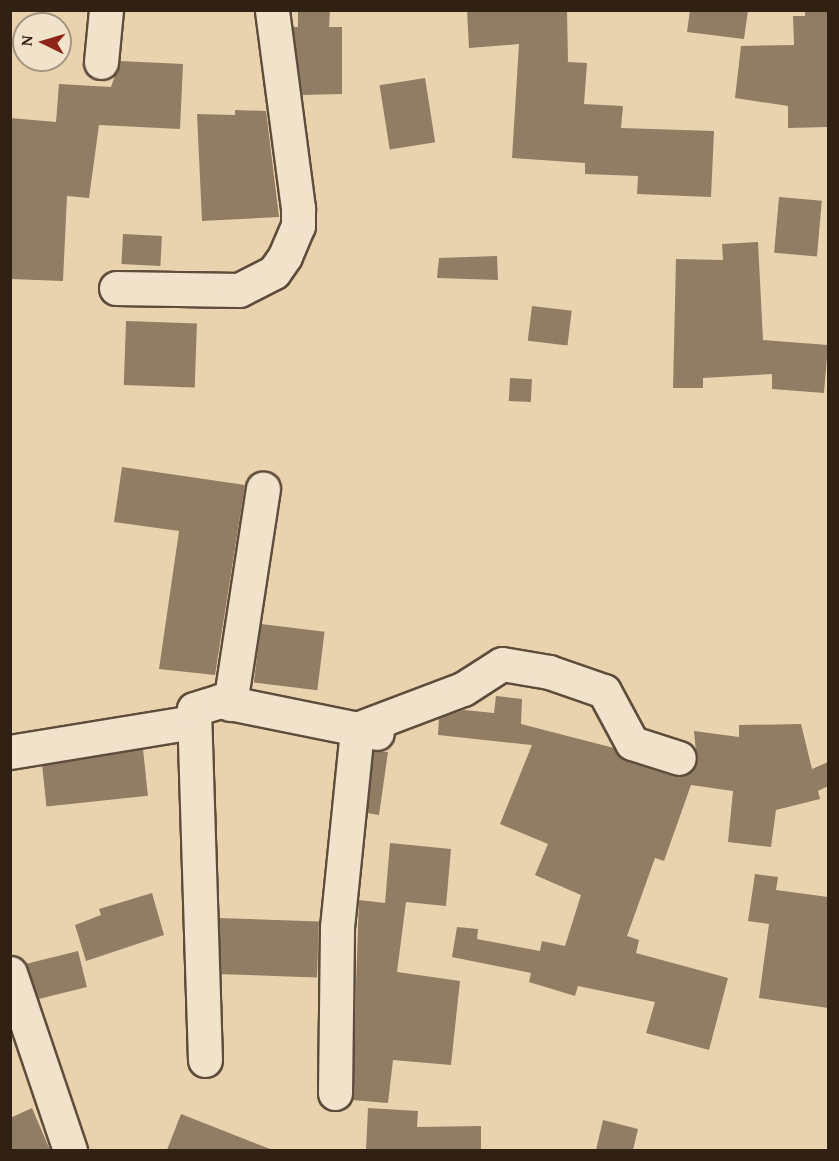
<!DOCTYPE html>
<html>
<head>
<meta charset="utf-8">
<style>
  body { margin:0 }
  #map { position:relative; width:839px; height:1161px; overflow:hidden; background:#e9d2ae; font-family:"Gentium Book Plus",serif }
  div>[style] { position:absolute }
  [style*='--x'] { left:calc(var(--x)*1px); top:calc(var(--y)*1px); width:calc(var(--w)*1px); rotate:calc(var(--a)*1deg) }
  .building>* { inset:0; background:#907d64; transform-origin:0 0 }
  .roads { filter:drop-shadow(2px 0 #5e4d3a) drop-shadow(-2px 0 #5e4d3a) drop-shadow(0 2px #5e4d3a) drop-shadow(0 -2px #5e4d3a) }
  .minor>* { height:33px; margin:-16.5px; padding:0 16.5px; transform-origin:16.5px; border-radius:16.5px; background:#f1e2ca }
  span { translate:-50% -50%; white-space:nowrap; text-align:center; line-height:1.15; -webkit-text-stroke:5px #f1e2ca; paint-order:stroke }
  .frame { position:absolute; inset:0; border:12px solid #302113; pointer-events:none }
  .north { position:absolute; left:12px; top:12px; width:60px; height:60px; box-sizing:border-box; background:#f1e2ca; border:2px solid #a49581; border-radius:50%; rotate:275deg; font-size:16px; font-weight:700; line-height:24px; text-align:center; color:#302113 }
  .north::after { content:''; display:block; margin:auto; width:21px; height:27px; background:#8f2418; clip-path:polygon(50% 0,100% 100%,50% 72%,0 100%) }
</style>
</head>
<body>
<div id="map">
  <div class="building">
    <div style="clip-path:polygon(298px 10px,330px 10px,329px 27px,342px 27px,342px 94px,302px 95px,293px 27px,298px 27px)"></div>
    <div style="clip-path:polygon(467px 10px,567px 10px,568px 62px,587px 63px,584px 104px,623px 106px,621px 128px,714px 131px,711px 197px,637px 194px,638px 176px,585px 174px,585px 163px,512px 158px,519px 44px,469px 48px)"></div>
    <div style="clip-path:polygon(690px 10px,748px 10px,744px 39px,687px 32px)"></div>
    <div style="clip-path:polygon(805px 10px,828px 10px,828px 127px,788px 128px,788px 106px,735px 98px,741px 46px,794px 45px,793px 16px,805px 16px)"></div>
    <div style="clip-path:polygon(120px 61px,183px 64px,180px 129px,99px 125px,89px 198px,67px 196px,63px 281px,10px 279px,10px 118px,56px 122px,59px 84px,111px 87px)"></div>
    <div style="left:425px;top:78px;width:65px;height:46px;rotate:81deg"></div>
    <div style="clip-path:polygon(235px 110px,266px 111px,279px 217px,202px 221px,197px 114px,235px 115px)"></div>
    <div style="left:779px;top:197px;width:43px;height:56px;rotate:5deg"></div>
    <div style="left:123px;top:234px;width:39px;height:30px;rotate:3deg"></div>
    <div style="clip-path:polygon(758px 242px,763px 340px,828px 345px,824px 393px,772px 389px,772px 374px,703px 378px,703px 388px,673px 388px,676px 259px,723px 260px,722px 244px)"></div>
    <div style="clip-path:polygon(497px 256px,498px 280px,437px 278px,439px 258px)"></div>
    <div style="left:532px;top:306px;width:40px;height:35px;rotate:7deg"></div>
    <div style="left:126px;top:321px;width:71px;height:64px;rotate:2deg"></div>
    <div style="left:510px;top:378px;width:22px;height:23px;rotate:3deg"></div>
    <div style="clip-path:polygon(122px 467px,245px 485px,215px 675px,159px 669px,179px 531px,114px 522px)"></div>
    <div style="left:261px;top:624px;width:64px;height:59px;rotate:7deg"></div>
    <div style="clip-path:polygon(496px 696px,522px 699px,521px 724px,614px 748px,626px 761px,673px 776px,684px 776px,697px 764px,694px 731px,739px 737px,739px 725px,801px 724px,812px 769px,828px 762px,828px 786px,818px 791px,820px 799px,776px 810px,771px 847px,728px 842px,733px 791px,691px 785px,664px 861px,655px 858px,627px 936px,639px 940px,636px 953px,728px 978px,709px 1050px,646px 1033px,655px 1002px,578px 986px,575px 996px,529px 982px,531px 973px,452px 957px,457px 927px,478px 929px,477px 939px,540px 951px,542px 941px,565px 946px,581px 895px,535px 875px,548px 844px,500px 824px,532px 745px,438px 735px,439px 718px,464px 710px,494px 713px)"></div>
    <div style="left:143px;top:749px;width:47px;height:102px;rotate:84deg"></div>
    <div style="clip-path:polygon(374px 751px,388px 752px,379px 815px,367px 813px)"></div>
    <div style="clip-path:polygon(390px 843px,451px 849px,446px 906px,406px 902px,397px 972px,460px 981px,451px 1065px,393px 1060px,388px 1103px,352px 1100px,359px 900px,385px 903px)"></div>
    <div style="clip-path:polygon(755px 874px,778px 877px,776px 890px,828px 897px,828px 1008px,759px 998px,769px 924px,748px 921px)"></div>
    <div style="clip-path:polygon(152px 893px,164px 935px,86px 961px,75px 925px,101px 915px,99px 909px)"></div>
    <div style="left:219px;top:918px;width:100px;height:56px;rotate:2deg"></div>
    <div style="left:78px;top:951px;width:37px;height:53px;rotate:76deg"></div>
    <div style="clip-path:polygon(32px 1108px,50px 1150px,10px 1150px,10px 1118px)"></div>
    <div style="clip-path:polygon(368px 1108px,418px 1111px,417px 1127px,481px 1126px,481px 1150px,366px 1150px)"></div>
    <div style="clip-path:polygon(181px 1114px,270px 1149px,270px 1150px,167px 1150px)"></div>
    <div style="clip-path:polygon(603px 1120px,638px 1129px,633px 1150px,596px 1150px)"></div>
  </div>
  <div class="roads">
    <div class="minor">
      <div style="--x:101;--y:62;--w:52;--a:-84.5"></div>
      <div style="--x:116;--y:288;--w:123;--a:0.9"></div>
      <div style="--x:239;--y:290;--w:39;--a:-27"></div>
      <div style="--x:274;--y:272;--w:19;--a:-55"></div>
      <div style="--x:285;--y:256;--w:33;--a:-67"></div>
      <div style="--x:298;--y:226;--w:18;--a:-90"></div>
      <div style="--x:298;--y:208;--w:200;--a:-97.5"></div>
      <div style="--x:230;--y:704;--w:218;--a:-81.3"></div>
      <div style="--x:10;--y:752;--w:186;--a:-9.3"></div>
      <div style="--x:10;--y:973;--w:187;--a:71.3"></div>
      <div style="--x:205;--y:1060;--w:351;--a:-91.8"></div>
      <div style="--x:194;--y:709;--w:27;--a:-17"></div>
      <div style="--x:220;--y:701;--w:160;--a:11.5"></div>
      <div style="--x:335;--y:1093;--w:166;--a:-89.3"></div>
      <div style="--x:337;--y:927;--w:199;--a:-84.2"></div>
      <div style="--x:357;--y:729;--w:113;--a:-20.7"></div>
      <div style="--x:463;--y:689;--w:46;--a:-32.7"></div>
      <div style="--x:502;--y:664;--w:48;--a:9.7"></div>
      <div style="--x:549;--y:672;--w:58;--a:19.1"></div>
      <div style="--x:604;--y:691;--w:59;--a:61.7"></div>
      <div style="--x:632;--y:743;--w:49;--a:17.7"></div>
    </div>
  </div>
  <div class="frame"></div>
  <div class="north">N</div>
</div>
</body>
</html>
